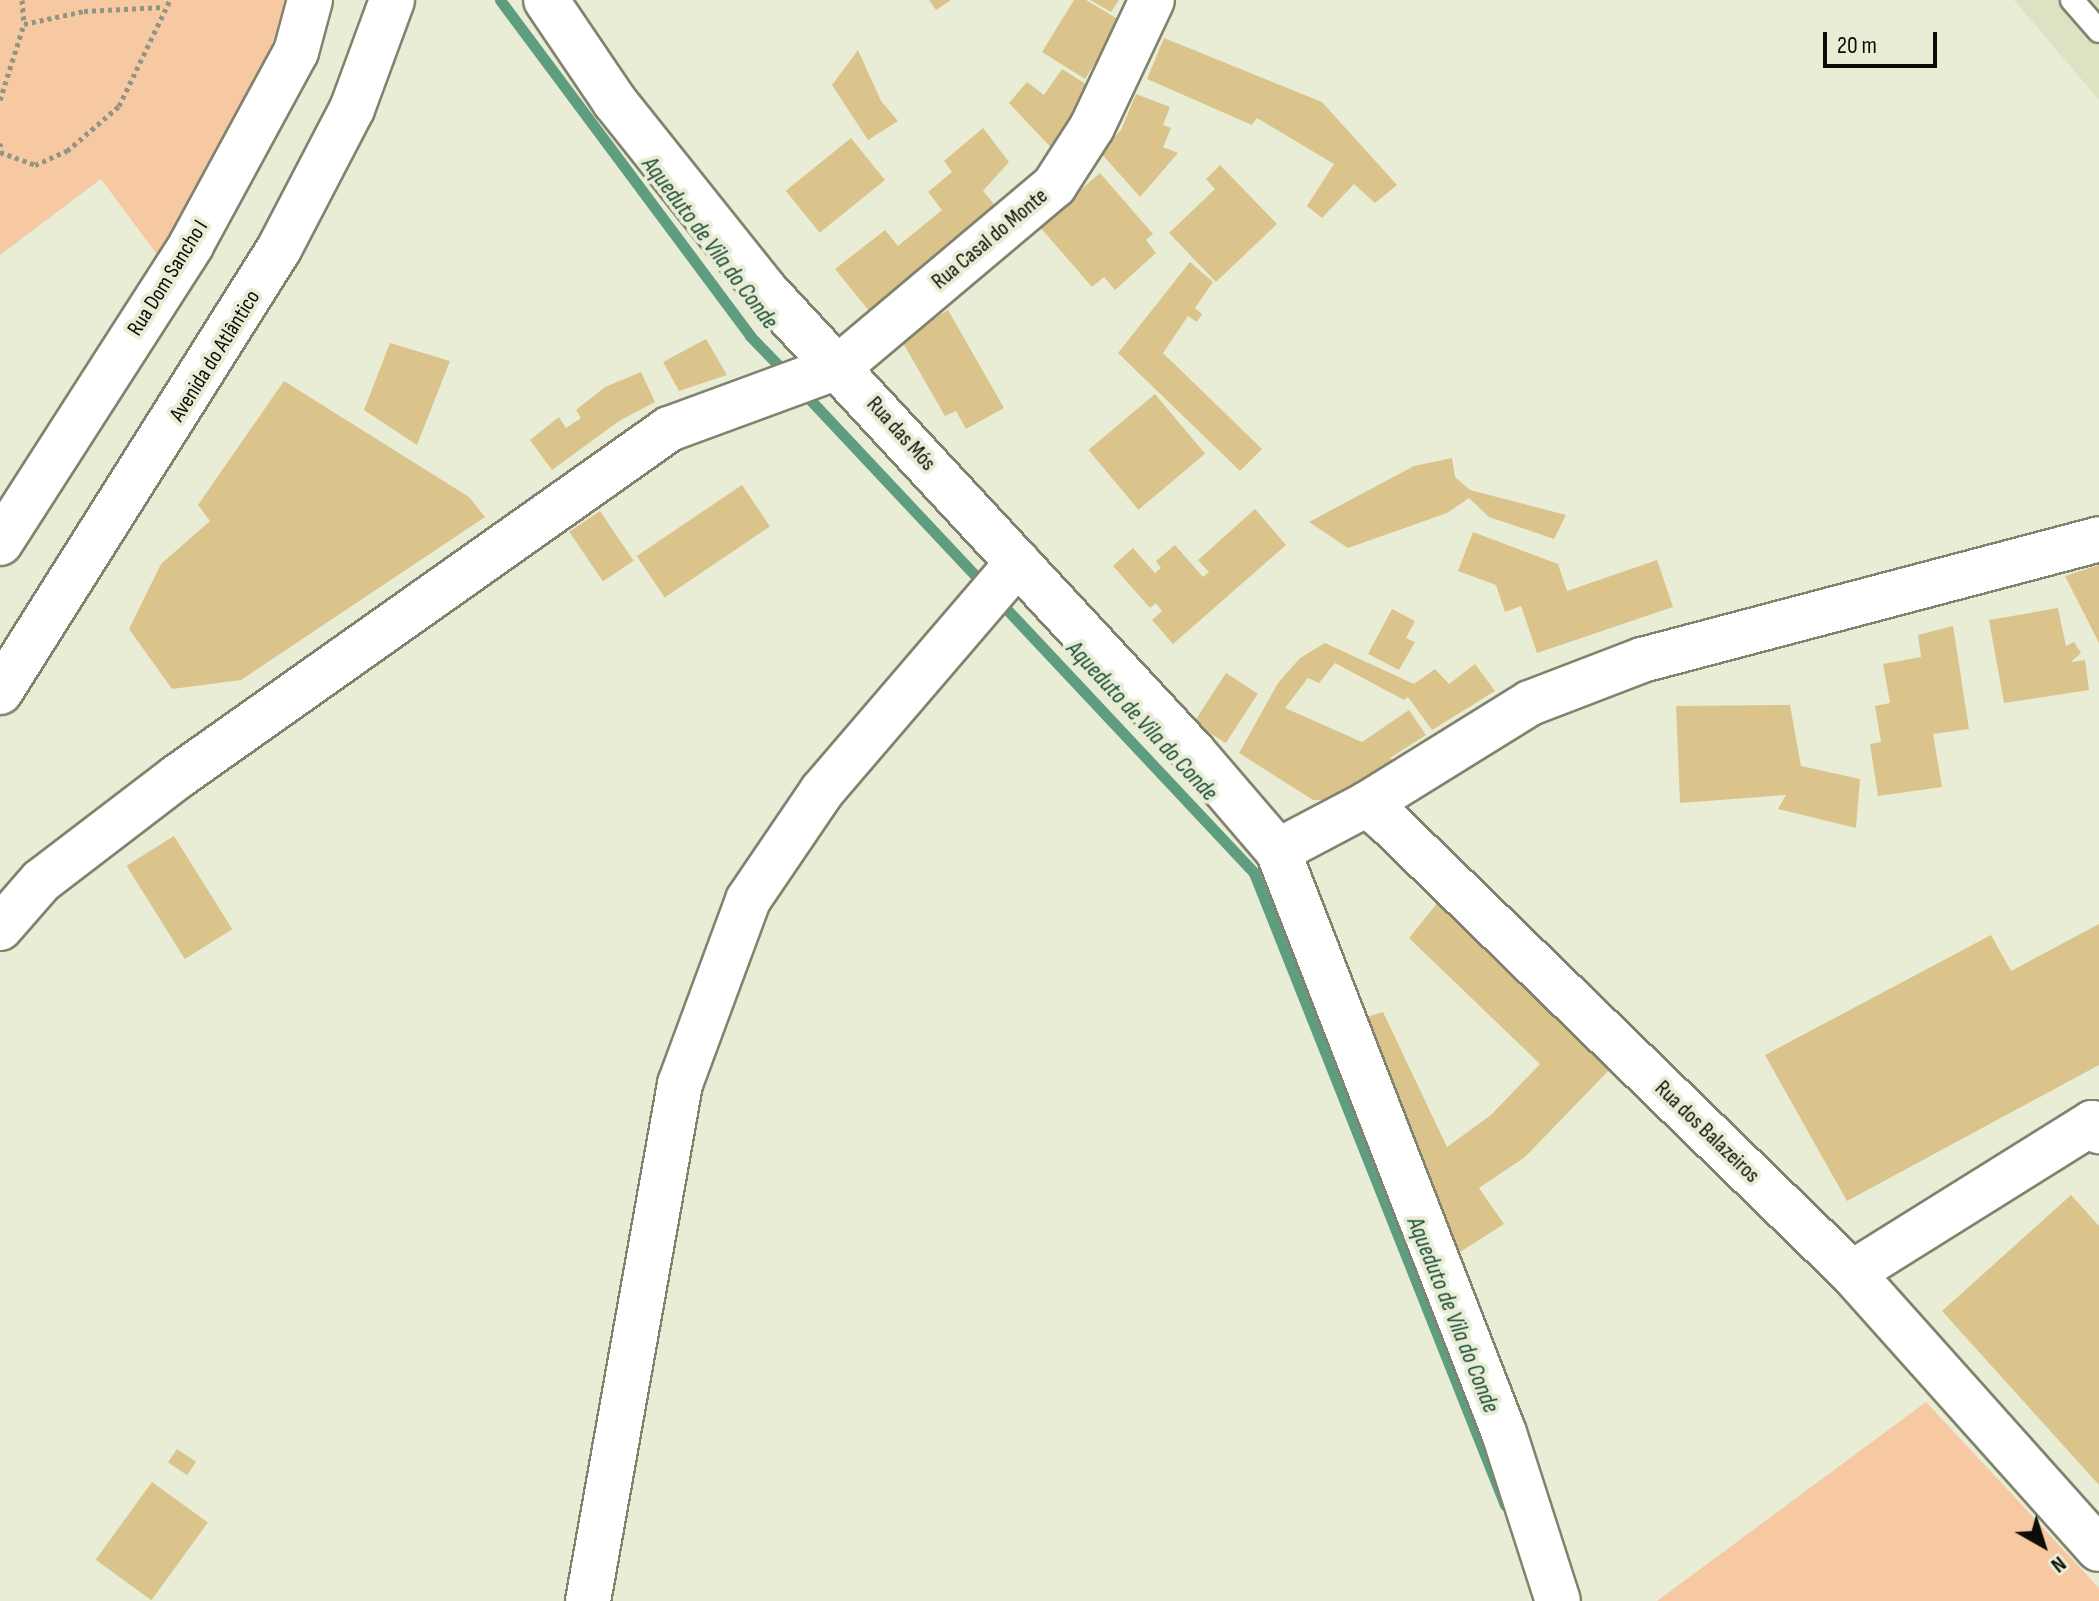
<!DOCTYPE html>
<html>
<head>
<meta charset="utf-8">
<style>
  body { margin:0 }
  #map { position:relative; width:2099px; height:1601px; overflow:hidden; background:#e9edd6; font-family:"Sofia Sans Condensed",sans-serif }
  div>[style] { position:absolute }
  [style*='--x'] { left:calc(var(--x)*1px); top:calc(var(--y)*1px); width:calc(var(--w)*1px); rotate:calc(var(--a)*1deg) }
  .built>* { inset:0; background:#dee2c3 }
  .green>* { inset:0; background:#f6c9a2 }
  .stream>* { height:11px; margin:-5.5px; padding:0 5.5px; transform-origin:5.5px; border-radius:5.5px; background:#5f9d81 }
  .building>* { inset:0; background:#dbc48c; transform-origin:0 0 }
  .path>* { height:5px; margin-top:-2.5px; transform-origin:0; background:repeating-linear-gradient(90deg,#929484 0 4px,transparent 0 8px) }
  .roads { filter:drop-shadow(2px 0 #81836e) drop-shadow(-2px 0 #81836e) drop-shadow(0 2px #81836e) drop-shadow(0 -2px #81836e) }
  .service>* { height:22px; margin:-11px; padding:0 11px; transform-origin:11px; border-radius:11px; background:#fff }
  .minor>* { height:44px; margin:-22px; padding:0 22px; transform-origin:22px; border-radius:22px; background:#fff }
  .primary>* { height:44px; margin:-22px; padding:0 22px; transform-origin:22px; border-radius:22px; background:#fff }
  span { translate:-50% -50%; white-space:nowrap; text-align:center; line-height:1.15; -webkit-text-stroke:8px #e9edd6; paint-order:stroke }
  .street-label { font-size:22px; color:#0c0d06 }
  .water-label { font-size:24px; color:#184b37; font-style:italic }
  .north { position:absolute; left:2003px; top:1505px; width:80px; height:80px; -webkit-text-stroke:6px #e9edd6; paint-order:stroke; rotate:141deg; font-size:22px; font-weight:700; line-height:32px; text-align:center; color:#0c0d06 }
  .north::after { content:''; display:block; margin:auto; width:28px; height:36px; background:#0c0d06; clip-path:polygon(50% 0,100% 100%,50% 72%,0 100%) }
  .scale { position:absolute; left:1823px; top:32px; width:114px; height:36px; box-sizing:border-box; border:4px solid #0c0d06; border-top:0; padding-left:10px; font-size:24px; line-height:28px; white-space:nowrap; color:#0c0d06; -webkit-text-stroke:6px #e9edd6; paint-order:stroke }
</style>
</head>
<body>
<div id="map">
  <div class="built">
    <div style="clip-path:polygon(2014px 0,2099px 0,2099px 100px)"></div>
  </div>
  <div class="green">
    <div style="clip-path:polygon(0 0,290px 0,258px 77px,164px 264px,101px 179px,0 255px)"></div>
    <div style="clip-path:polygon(1926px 1402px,2099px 1588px,2099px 1601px,1657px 1601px)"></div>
  </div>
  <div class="stream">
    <div style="--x:500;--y:0;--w:419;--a:53.3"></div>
    <div style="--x:750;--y:336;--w:53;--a:45.8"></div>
    <div style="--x:801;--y:390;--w:270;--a:46.8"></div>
    <div style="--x:998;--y:600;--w:374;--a:46.8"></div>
    <div style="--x:1254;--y:873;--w:680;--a:68.34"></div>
  </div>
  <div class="building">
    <div style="clip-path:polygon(929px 0,951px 0,936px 10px)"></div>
    <div style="clip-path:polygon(1074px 0,1086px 0,1121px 21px,1085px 79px,1042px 52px)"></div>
    <div style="clip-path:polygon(1090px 0,1119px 0,1111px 12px)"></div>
    <div style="clip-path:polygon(1164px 38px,1322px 102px,1397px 185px,1375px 203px,1354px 184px,1322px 218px,1307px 206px,1334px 164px,1257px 118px,1252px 125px,1147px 79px)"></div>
    <div style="clip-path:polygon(858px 50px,881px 101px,898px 121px,868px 140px,832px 85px)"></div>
    <div style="clip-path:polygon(1062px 69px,1100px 93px,1058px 155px,1009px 103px,1027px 82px,1044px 95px)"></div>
    <div style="clip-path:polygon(1136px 94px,1170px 107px,1163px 125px,1171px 128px,1163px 147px,1178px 153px,1140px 197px,1100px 152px,1121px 130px)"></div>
    <div style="clip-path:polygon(983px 128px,1009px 162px,983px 191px,999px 210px,870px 312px,835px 269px,885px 230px,898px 246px,942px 210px,928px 192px,952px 172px,944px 161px)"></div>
    <div style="left:851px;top:138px;width:54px;height:84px;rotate:51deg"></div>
    <div style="clip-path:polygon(1220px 165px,1277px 224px,1216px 282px,1169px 233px,1215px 189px,1206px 179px)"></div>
    <div style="clip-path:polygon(1100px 173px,1153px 234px,1146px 240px,1156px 253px,1115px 290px,1104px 277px,1092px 287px,1039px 226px)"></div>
    <div style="clip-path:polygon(1190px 262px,1213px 282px,1195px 308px,1202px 314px,1197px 322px,1188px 316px,1163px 353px,1262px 449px,1240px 471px,1118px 353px)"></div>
    <div style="clip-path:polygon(948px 310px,1004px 408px,966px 429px,956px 411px,945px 416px,900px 338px)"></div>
    <div style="clip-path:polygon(706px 339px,727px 375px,679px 391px,663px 362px)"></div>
    <div style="clip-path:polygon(390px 343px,450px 361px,417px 445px,364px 410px)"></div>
    <div style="clip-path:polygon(641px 372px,655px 402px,619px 421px,552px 470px,530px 440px,559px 417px,566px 428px,581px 418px,576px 410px,605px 387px)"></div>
    <div style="clip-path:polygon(284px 381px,469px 497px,485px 517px,241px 680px,172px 689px,129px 629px,161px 564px,210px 521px,198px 505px)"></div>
    <div style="left:1155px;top:394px;width:78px;height:87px;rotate:50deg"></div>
    <div style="clip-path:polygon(1452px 458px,1455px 477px,1470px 490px,1566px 515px,1554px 539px,1489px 517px,1469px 498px,1447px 513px,1348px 548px,1309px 522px,1414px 466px)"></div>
    <div style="left:742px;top:485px;width:50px;height:127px;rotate:56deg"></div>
    <div style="clip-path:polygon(1255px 509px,1286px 545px,1173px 644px,1152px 620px,1162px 611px,1156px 603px,1150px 608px,1113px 566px,1133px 548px,1155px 573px,1161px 568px,1156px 561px,1175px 545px,1203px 577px,1209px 572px,1198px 560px)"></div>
    <div style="left:600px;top:511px;width:60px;height:37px;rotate:56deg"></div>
    <div style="clip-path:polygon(1473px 532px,1558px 564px,1567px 591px,1657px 560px,1673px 607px,1537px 653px,1521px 606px,1505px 612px,1496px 585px,1458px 571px)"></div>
    <div style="clip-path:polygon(2099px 565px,2099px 643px,2065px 576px)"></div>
    <div style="clip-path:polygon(2058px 608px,2066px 646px,2074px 642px,2081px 653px,2071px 662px,2085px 660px,2089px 690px,2004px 703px,1989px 620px)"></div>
    <div style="clip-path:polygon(1392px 609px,1415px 621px,1406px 638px,1415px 642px,1399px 670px,1368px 654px)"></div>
    <div style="clip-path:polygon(1953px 626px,1969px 729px,1933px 734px,1942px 787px,1878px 796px,1870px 744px,1881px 742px,1875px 706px,1890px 703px,1883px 664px,1921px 657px,1918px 635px)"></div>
    <div style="clip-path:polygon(1325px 643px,1414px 684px,1435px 669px,1449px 684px,1475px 664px,1495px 691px,1432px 730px,1408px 697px,1404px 700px,1335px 663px,1319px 683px,1308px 678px,1285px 708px,1362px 742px,1409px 710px,1426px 735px,1390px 758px,1395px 761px,1331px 800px,1313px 800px,1239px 753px,1278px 683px,1300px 658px)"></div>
    <div style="left:1226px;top:673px;width:38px;height:59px;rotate:33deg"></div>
    <div style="clip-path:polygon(1790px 705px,1801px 766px,1860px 779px,1856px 828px,1778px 809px,1786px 795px,1680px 803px,1676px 706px)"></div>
    <div style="left:174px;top:836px;width:110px;height:56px;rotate:58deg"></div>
    <div style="clip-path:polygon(1439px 901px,1613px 1066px,1525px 1157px,1479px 1188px,1504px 1224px,1457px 1254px,1361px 1019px,1383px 1012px,1447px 1147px,1491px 1115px,1540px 1064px,1409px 938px)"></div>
    <div style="clip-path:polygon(2099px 924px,2099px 1065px,1847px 1201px,1765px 1055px,1991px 935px,2011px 971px)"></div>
    <div style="clip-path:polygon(2071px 1195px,2099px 1226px,2099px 1485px,1942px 1311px)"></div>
    <div style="left:177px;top:1449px;width:23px;height:16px;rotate:34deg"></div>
    <div style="left:152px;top:1482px;width:69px;height:96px;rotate:36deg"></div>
  </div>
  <div class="path">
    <div style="--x:22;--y:0;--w:24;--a:85"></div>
    <div style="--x:0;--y:100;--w:80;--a:-72.5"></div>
    <div style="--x:24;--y:24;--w:61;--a:-12.2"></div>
    <div style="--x:84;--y:11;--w:80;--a:-2.9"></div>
    <div style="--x:0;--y:143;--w:8;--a:83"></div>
    <div style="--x:0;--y:152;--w:37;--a:20"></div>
    <div style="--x:35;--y:165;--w:35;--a:-24"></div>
    <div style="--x:67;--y:151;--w:69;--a:-40.9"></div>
    <div style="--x:119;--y:106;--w:118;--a:-64.3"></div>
  </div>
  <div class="roads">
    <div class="service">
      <div style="--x:2072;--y:0;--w:41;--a:48.9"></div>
    </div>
    <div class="minor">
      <div style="--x:546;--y:0;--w:123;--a:55.9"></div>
      <div style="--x:615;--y:102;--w:241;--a:51.4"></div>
      <div style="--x:765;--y:290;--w:631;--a:47.18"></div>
      <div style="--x:1194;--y:753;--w:129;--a:49.4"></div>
      <div style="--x:1278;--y:851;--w:624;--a:68.78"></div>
      <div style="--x:1504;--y:1433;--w:176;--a:72.2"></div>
      <div style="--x:0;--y:543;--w:354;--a:-57.3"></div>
      <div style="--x:191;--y:245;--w:220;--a:-61.5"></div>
      <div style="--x:296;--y:52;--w:54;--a:-74.9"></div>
      <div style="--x:1367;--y:804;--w:192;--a:-31.8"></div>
      <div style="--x:1530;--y:703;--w:120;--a:-21"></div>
      <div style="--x:1642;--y:660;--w:473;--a:-14.8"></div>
      <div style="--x:1278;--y:851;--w:101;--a:-27.8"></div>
      <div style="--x:1367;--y:804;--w:28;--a:41"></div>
      <div style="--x:1388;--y:822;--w:647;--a:44.19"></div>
      <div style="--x:1852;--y:1273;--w:370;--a:48.2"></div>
      <div style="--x:0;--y:928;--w:62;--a:-48.9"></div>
      <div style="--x:41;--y:881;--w:171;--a:-37.4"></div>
      <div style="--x:177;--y:777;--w:603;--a:-35.27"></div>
      <div style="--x:669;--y:429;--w:182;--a:-20.2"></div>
      <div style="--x:840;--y:366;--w:280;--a:-40.1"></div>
      <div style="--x:1054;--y:186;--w:70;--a:-57.2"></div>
      <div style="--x:1092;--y:127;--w:140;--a:-64.7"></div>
      <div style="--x:1852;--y:1273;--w:283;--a:-32"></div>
      <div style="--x:2092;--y:1123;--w:11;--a:49"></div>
      <div style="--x:588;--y:1601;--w:525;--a:-79.91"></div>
      <div style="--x:680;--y:1084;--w:196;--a:-69.7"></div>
      <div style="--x:748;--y:900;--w:132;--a:-55.8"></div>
      <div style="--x:822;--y:791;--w:301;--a:-49.4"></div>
    </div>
    <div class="primary">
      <div style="--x:0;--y:692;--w:524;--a:-57.8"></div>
      <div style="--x:279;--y:249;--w:158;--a:-62.5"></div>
      <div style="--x:352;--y:109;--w:116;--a:-69.8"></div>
    </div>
  </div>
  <div class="street-label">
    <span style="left:990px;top:239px;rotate:-40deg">Rua Casal do Monte</span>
    <span style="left:168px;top:278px;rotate:-58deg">Rua Dom Sancho I</span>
    <span style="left:215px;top:356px;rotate:-58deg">Avenida do Atlântico</span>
    <span style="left:901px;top:434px;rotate:48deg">Rua das Mós</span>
    <span style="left:1707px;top:1132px;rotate:44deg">Rua dos Balazeiros</span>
  </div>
  <div class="water-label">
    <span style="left:710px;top:243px;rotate:53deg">Aqueduto de Vila do Conde</span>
    <span style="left:1142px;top:721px;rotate:47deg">Aqueduto de Vila do Conde</span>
    <span style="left:1453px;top:1315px;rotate:68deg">Aqueduto de Vila do Conde</span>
  </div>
  <div class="north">N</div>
  <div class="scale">20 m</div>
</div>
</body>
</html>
